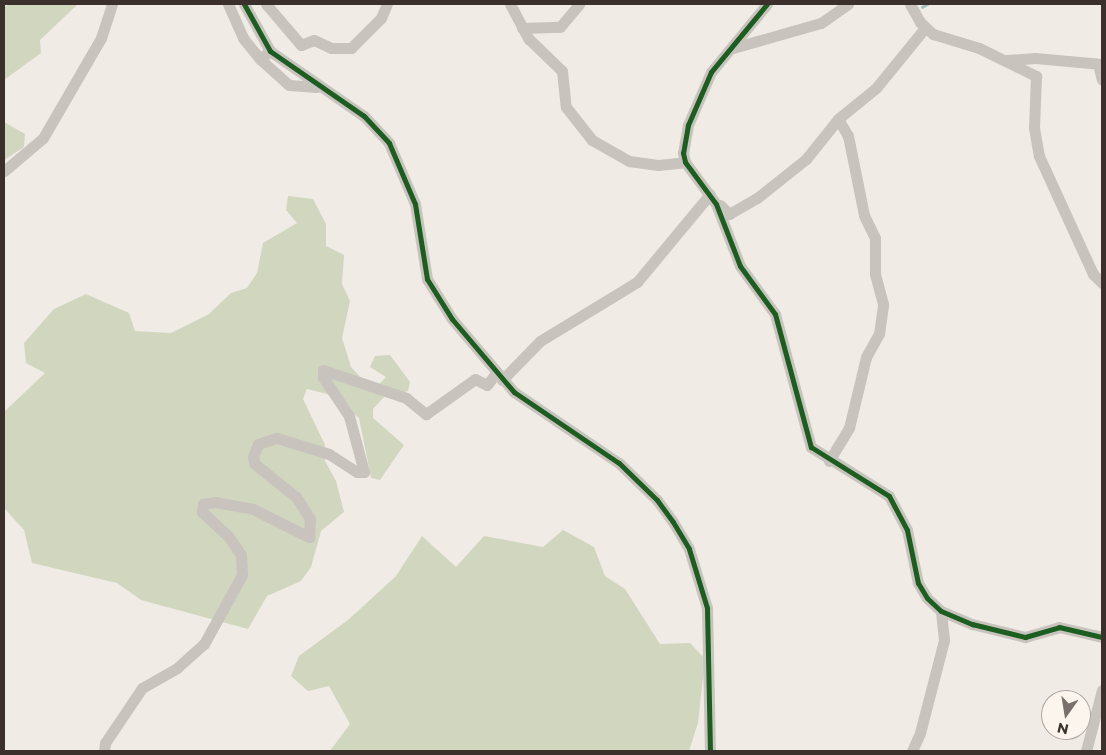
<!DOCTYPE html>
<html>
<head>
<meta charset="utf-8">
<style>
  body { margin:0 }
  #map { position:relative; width:1106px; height:755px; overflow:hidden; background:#f0ebe5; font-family:Montserrat,sans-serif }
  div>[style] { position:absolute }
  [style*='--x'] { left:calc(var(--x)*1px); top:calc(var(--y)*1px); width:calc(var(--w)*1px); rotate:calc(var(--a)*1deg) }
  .green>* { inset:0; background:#d1d6bf }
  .stream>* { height:2.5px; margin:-1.25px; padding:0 1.25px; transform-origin:1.25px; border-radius:1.25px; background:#a1c2c1 }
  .minor>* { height:11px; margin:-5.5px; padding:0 5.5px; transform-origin:5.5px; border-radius:5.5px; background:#c9c3be }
  .cycleway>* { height:5px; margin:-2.5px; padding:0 2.5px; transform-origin:2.5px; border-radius:2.5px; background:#1b5e20 }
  span { translate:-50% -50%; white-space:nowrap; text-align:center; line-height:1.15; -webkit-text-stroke:4px #fbf5ee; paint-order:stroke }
  .frame { position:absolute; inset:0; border:5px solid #3b302b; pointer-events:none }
  .north { position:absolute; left:1041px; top:690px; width:50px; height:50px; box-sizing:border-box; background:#fbf5ee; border:1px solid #aea6a0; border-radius:50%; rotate:193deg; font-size:14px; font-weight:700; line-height:20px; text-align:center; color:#3b302b }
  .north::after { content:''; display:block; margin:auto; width:18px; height:22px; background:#7a716c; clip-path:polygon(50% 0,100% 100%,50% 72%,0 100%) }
</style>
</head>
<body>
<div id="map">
  <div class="green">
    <div style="clip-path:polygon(10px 4px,78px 4px,40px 40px,41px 53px,4px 80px,4px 7px)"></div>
    <div style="clip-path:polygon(4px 122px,25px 134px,24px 147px,4px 160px)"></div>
    <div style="clip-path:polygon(288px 196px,313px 199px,326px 224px,326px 246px,344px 255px,342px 284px,350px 301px,342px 338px,351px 367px,373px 391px,386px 377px,370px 367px,375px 356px,390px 355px,410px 382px,408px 391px,384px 397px,373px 409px,373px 418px,404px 445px,380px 480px,371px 478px,359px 418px,331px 395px,307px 389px,303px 399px,325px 445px,325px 461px,336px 481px,344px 512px,321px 531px,311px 567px,301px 581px,267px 596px,248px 629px,141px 600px,117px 583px,32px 563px,24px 530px,4px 508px,4px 412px,45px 373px,26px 363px,24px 343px,54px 309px,86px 294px,129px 313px,135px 331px,171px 333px,209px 314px,231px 293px,247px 288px,257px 273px,263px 243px,297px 223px,286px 210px)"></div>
    <div style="clip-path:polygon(563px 530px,594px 547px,605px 576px,625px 589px,660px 644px,690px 643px,705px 659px,698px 723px,689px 751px,330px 751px,350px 724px,329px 686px,308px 691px,291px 676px,299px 656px,348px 620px,396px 576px,422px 536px,456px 567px,484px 536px,543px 547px)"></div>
  </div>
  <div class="stream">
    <div style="--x:922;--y:7;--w:6;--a:-31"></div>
  </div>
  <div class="minor">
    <div style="--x:228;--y:4;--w:37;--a:66"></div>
    <div style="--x:243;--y:38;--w:27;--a:51"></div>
    <div style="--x:260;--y:59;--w:13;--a:-39"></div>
    <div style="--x:244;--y:4;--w:54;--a:61"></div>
    <div style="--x:270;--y:51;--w:114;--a:34.7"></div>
    <div style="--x:364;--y:116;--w:37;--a:47"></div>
    <div style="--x:389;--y:143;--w:66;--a:66.9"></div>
    <div style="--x:415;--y:204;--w:76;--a:80.9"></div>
    <div style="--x:427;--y:279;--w:47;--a:58"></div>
    <div style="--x:452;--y:319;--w:96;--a:49.7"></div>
    <div style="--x:514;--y:392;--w:127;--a:34.1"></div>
    <div style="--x:619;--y:463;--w:53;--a:44.2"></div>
    <div style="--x:657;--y:500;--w:27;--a:54"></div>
    <div style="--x:673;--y:522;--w:31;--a:59"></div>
    <div style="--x:689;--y:549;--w:62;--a:73"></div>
    <div style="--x:707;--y:608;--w:143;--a:88.8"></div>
    <div style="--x:266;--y:4;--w:54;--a:49.5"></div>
    <div style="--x:301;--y:45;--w:14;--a:-21"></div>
    <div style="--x:314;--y:40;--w:19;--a:25"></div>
    <div style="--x:331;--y:48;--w:20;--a:0"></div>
    <div style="--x:351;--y:48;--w:42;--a:-45"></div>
    <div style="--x:381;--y:18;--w:15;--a:-67"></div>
    <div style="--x:510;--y:4;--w:40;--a:62"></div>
    <div style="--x:529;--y:39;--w:46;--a:44.1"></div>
    <div style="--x:562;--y:71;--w:36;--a:84"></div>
    <div style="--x:566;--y:107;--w:42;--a:51.8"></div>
    <div style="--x:592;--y:140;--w:43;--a:29.6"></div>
    <div style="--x:629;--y:161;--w:29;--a:8"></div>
    <div style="--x:658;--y:165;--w:27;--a:-6"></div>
    <div style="--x:767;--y:4;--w:88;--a:129.5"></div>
    <div style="--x:711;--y:72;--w:58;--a:113.5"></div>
    <div style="--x:688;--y:125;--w:28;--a:100"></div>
    <div style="--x:683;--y:153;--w:9;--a:77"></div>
    <div style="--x:685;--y:162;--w:52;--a:53.6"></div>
    <div style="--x:716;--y:204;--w:66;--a:68.8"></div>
    <div style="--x:740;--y:266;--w:59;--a:53.9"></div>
    <div style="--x:775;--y:314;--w:138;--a:74.9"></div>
    <div style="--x:811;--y:447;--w:92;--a:32.1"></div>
    <div style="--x:889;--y:496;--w:38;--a:62"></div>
    <div style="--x:907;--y:530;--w:54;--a:78.3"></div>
    <div style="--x:918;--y:583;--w:17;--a:59"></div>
    <div style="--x:927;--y:598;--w:19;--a:43"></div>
    <div style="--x:941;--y:611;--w:34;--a:23"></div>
    <div style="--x:972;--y:624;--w:55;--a:13.8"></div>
    <div style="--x:1025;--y:637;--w:35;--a:-16"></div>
    <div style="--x:1059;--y:627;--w:44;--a:13.1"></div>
    <div style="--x:910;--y:4;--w:21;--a:61"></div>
    <div style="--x:920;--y:22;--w:18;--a:43"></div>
    <div style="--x:933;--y:34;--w:48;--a:16.9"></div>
    <div style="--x:979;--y:48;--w:64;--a:26.2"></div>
    <div style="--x:1036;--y:76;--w:52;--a:92.2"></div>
    <div style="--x:1034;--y:128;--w:28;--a:80"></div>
    <div style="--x:1039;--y:156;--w:130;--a:65.4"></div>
    <div style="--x:1093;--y:274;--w:13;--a:45"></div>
    <div style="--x:522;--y:28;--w:38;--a:-2"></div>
    <div style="--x:560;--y:27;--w:30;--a:-50"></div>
    <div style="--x:733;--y:48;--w:91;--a:-15.9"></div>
    <div style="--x:821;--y:23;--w:33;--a:-35"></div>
    <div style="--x:260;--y:59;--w:39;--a:42"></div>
    <div style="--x:289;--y:85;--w:28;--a:4"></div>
    <div style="--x:1007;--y:60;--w:28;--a:-4"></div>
    <div style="--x:1035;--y:58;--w:67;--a:5.1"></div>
    <div style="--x:1098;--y:64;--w:16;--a:76"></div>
    <div style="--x:4;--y:171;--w:51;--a:-40.2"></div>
    <div style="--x:43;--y:138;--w:116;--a:-59.9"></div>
    <div style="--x:101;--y:38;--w:36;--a:-72"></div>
    <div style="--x:720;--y:205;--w:13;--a:45"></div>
    <div style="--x:729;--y:214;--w:32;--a:-30"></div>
    <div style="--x:757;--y:198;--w:63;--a:-38.5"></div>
    <div style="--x:806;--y:159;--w:51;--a:-51.3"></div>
    <div style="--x:838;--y:119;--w:49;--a:-39.2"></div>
    <div style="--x:876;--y:88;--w:77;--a:-50.8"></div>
    <div style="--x:502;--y:380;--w:54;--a:-45.7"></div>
    <div style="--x:540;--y:341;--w:114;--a:-31.3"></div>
    <div style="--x:637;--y:282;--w:114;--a:-50.3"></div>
    <div style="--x:829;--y:461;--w:39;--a:-59"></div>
    <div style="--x:849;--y:428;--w:73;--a:-76.5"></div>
    <div style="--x:866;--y:357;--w:26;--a:-61"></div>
    <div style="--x:879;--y:334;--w:30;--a:-82"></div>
    <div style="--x:883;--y:304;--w:31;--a:-105"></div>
    <div style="--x:875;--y:274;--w:36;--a:-90"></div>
    <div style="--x:875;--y:238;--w:25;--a:-116"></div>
    <div style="--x:864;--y:215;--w:81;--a:-101.4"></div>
    <div style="--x:848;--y:136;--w:20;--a:-120"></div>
    <div style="--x:104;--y:751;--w:8;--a:-83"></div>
    <div style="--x:105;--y:743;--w:66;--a:-56.1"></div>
    <div style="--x:142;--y:688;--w:40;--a:-29.7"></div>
    <div style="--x:177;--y:668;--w:36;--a:-42"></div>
    <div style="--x:204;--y:644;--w:79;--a:-61.2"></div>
    <div style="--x:242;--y:575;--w:20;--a:-93"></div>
    <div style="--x:241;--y:555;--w:23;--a:-124"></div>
    <div style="--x:228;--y:536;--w:35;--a:-137"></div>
    <div style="--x:202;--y:512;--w:8;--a:-83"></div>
    <div style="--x:203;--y:504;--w:11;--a:-10"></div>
    <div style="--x:214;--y:502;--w:40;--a:10"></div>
    <div style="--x:253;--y:509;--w:63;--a:26.6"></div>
    <div style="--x:309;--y:537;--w:18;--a:-87"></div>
    <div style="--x:310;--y:519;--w:26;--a:-122"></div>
    <div style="--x:296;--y:497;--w:53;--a:-141.2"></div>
    <div style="--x:255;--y:464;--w:7;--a:-106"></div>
    <div style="--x:253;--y:457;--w:14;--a:-69"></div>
    <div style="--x:258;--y:444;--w:20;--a:-18"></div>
    <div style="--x:277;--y:438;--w:54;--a:17.1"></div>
    <div style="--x:329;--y:454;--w:33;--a:33"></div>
    <div style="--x:357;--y:472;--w:7;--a:0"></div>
    <div style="--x:364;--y:472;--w:58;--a:-105"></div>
    <div style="--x:349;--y:416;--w:47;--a:-123.7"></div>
    <div style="--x:323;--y:377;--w:7;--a:-90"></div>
    <div style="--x:323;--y:370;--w:88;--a:18.6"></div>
    <div style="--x:406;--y:398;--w:26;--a:39"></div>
    <div style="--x:426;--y:414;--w:60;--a:-35.5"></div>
    <div style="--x:475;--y:379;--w:13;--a:27"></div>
    <div style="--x:487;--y:385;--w:15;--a:-53"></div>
    <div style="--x:912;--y:751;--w:20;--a:-66"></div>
    <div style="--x:920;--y:733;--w:96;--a:-75.5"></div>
    <div style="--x:944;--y:640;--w:29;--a:-96"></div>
    <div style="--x:1086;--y:751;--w:63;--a:-75.3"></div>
  </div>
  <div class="cycleway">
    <div style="--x:244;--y:4;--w:54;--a:61"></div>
    <div style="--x:270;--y:51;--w:114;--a:34.7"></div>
    <div style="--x:364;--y:116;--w:37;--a:47"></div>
    <div style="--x:389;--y:143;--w:66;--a:66.9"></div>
    <div style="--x:415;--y:204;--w:76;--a:80.9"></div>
    <div style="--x:427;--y:279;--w:47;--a:58"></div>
    <div style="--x:452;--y:319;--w:96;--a:49.7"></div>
    <div style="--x:514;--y:392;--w:127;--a:34.1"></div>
    <div style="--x:619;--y:463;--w:53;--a:44.2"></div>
    <div style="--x:657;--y:500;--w:27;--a:54"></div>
    <div style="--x:673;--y:522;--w:31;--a:59"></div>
    <div style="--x:689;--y:549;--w:62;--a:73"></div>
    <div style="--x:707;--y:608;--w:143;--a:88.8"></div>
    <div style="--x:767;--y:4;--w:88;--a:129.5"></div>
    <div style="--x:711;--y:72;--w:58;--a:113.5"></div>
    <div style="--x:688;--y:125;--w:28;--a:100"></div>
    <div style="--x:683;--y:153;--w:9;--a:77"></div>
    <div style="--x:685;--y:162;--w:52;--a:53.6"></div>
    <div style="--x:716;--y:204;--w:66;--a:68.8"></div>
    <div style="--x:740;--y:266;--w:59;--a:53.9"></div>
    <div style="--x:775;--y:314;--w:138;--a:74.9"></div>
    <div style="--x:811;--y:447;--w:92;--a:32.1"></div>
    <div style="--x:889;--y:496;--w:38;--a:62"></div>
    <div style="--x:907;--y:530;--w:54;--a:78.3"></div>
    <div style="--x:918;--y:583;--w:17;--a:59"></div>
    <div style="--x:927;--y:598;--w:19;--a:43"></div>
    <div style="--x:941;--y:611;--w:34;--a:23"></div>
    <div style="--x:972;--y:624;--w:55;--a:13.8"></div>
    <div style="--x:1025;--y:637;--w:35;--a:-16"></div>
    <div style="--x:1059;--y:627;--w:44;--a:13.1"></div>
  </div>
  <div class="frame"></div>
  <div class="north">N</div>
</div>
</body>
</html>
